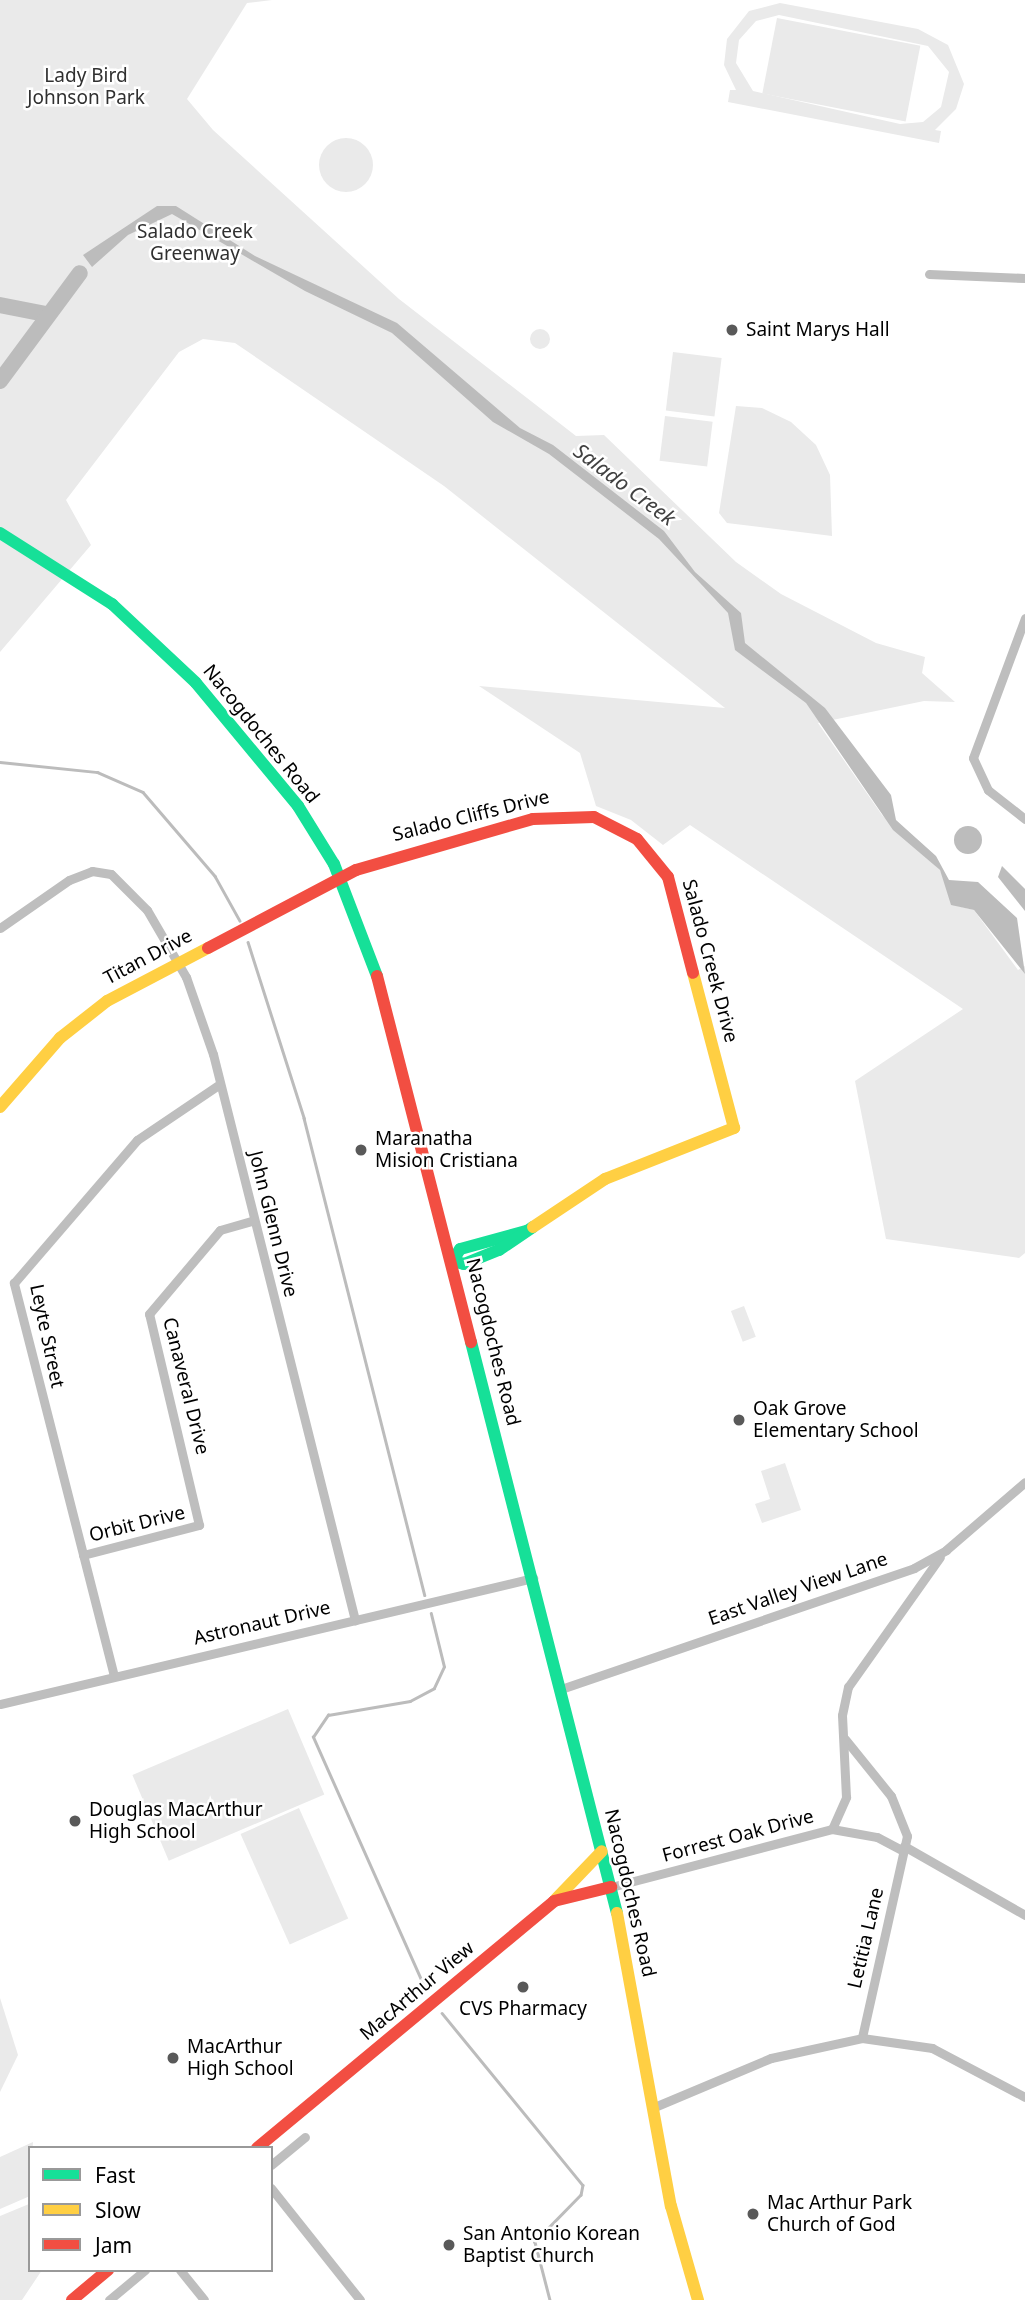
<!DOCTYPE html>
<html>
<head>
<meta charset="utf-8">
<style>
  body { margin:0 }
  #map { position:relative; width:1025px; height:2300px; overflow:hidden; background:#fff; font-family:"Noto Sans",sans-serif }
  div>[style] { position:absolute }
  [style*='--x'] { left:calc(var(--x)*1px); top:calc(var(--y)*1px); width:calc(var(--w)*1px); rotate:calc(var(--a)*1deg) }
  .green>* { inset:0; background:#eaeaea; transform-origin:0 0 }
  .round { border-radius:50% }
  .water>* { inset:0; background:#bcbcbc }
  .stream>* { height:2.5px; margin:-1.25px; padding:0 1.25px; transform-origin:1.25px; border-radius:1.25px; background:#bcbcbc }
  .river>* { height:16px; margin:-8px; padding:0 8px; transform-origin:8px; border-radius:8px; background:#bcbcbc }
  .street>* { height:9px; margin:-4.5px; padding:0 4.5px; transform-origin:4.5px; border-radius:4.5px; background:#bebebe }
  .fast>* { height:12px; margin:-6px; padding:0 6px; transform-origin:6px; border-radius:6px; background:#16e098 }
  .slow>* { height:12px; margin:-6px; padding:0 6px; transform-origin:6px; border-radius:6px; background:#ffcf43 }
  .jam>* { height:12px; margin:-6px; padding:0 6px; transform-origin:6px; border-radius:6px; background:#f24e42 }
  .dots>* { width:19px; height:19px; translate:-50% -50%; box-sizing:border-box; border:4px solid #fff; border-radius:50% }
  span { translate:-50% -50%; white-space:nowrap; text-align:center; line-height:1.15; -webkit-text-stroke:5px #fff; paint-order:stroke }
  .park-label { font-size:19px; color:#303030 }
  .poi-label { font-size:19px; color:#000 }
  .left { translate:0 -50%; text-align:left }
  .street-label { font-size:19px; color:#000 }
  .water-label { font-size:21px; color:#414141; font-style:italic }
  .legend { position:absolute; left:28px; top:2146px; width:245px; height:126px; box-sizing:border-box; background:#fff; border:2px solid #999; margin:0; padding:9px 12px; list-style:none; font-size:21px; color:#000 }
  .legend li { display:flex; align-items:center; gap:14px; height:35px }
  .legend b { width:35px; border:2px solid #999 }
</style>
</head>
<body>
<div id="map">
  <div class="green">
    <div style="clip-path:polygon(0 0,272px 0,247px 3px,187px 99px,213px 130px,399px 299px,576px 436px,604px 435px,736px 562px,781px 594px,876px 643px,925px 657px,922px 673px,955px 702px,924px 701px,818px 723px,882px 815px,940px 870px,957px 906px,974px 910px,1018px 970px,1025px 966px,1025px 1253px,1019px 1258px,886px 1239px,855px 1081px,963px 1009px,690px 825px,663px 845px,631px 820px,596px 806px,580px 753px,479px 686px,725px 708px,444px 486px,235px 343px,203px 339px,179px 352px,66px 500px,91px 545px,0 652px)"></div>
    <div style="clip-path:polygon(evenodd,780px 3px,918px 29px,948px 45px,964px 84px,956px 109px,935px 130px,941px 131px,939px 143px,728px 102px,730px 90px,736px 90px,724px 65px,727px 39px,749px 11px,780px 3px,779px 15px,928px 46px,949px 72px,941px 107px,923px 122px,900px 124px,753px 91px,736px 63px,739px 40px,756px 21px,779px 15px)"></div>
    <div style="left:777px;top:18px;width:146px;height:77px;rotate:11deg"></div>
    <div class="round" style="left:319px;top:138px;width:54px;height:54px"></div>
    <div class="round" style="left:530px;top:329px;width:20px;height:20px"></div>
    <div style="left:673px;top:352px;width:49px;height:59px;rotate:7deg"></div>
    <div style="clip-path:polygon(736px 406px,762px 408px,791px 422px,816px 445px,830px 475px,832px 536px,727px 523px,719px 513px)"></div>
    <div style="left:665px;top:416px;width:48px;height:45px;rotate:7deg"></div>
    <div style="left:744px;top:1306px;width:33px;height:14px;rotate:69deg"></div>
    <div style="clip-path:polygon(785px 1463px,801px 1510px,762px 1523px,755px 1504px,770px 1499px,761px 1471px)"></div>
    <div style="left:288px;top:1709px;width:93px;height:169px;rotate:67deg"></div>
    <div style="left:299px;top:1808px;width:121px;height:64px;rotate:66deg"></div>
    <div style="clip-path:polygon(0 1998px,18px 2055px,0 2092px)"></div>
    <div style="clip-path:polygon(33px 2142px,30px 2196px,0 2209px,0 2157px)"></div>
    <div style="clip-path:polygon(29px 2204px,30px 2270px,42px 2270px,22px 2300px,0 2300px,0 2216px)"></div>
  </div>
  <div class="water">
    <div style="clip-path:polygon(157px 206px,176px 206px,255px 256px,397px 323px,520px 428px,553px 445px,664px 531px,695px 572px,741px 613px,745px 643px,825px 708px,891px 795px,896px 820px,936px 856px,949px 880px,978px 882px,1017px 918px,1025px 974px,974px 910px,951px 905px,940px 870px,893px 830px,806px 703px,735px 650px,728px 613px,659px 539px,549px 454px,493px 422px,392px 333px,305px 291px,172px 214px,128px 235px,92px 267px,83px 255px)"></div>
    <div class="round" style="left:954px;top:826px;width:28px;height:28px"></div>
    <div style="clip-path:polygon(1002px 866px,1025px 889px,1025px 911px,998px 877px)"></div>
  </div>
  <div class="stream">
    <div style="--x:0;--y:762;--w:98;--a:5.9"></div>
    <div style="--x:97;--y:772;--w:50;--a:23.5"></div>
    <div style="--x:143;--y:792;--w:111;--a:49.4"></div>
    <div style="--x:215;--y:876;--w:51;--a:60.9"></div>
    <div style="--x:248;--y:942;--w:185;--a:72.3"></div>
    <div style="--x:304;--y:1118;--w:492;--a:75.8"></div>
    <div style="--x:426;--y:1991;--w:278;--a:-114"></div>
    <div style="--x:313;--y:1737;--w:27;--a:-56"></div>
    <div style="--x:328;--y:1715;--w:83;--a:-9.7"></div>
    <div style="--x:410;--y:1701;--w:27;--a:-28"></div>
    <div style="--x:434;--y:1688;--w:23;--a:-65"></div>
    <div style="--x:444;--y:1667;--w:55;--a:-103.8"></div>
    <div style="--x:442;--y:2013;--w:222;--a:50.7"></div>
    <div style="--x:583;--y:2185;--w:10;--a:101"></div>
    <div style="--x:581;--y:2195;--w:66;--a:134.4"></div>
    <div style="--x:535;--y:2242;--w:60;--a:75.5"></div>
  </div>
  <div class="river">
    <div style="--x:0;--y:305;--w:47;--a:11.1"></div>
    <div style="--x:0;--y:381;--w:134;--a:-53.5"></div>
  </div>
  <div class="street">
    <div style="--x:929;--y:274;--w:96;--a:2.4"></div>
    <div style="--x:1025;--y:618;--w:149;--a:110.4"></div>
    <div style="--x:973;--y:758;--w:35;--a:65"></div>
    <div style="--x:988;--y:790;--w:47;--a:38.1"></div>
    <div style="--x:0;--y:928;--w:84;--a:-34.8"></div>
    <div style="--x:69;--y:880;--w:25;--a:-21"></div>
    <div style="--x:92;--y:871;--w:19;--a:9"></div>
    <div style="--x:111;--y:874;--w:51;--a:45"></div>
    <div style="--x:147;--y:910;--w:78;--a:59.8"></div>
    <div style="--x:186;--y:977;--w:82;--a:70.7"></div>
    <div style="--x:213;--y:1054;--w:584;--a:75.92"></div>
    <div style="--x:83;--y:1555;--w:120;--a:-14.5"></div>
    <div style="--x:199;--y:1525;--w:217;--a:-103.3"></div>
    <div style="--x:149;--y:1314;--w:110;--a:-49.8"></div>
    <div style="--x:220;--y:1230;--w:35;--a:-16"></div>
    <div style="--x:114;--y:1676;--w:406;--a:-104.3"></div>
    <div style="--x:14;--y:1283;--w:189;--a:-49.3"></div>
    <div style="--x:137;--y:1140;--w:100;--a:-34"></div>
    <div style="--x:561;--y:1689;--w:373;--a:-18.9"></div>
    <div style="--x:914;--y:1568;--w:37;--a:-29"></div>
    <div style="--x:946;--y:1550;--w:104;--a:-40.7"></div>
    <div style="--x:0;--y:1704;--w:548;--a:-13.3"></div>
    <div style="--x:845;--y:1739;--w:73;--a:51.1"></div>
    <div style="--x:891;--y:1796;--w:43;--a:68.2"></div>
    <div style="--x:907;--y:1836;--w:207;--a:102.6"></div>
    <div style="--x:832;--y:1829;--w:35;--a:-66"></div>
    <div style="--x:846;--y:1797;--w:82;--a:-92.8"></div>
    <div style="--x:842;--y:1715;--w:29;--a:-78"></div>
    <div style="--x:848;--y:1687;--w:159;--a:-54.7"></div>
    <div style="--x:904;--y:1846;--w:139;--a:29.7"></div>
    <div style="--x:611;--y:1887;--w:228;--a:-14.7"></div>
    <div style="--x:832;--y:1829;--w:46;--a:10.1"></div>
    <div style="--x:877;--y:1837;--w:30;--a:28"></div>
    <div style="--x:652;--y:2108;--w:129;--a:-22.8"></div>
    <div style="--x:771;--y:2058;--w:93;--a:-12.4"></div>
    <div style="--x:862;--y:2038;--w:71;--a:8.1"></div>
    <div style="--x:932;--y:2048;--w:105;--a:27.8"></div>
    <div style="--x:271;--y:2165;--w:44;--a:-39.5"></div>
    <div style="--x:271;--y:2188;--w:143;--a:51.5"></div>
    <div style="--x:180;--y:2270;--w:38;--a:51"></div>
    <div style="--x:109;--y:2300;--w:47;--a:-39.8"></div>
  </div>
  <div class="fast">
    <div style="--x:0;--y:533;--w:133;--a:32.4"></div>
    <div style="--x:112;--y:604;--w:115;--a:43.2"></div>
    <div style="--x:196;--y:683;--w:160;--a:50.3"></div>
    <div style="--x:298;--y:806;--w:68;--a:58.2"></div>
    <div style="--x:334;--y:864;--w:120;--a:69"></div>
    <div style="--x:526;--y:1231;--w:68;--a:164.7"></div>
    <div style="--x:460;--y:1249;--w:14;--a:120"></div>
    <div style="--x:453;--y:1261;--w:11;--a:15"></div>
    <div style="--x:464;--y:1264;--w:38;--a:-22"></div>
    <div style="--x:499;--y:1250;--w:41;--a:-34.1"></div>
    <div style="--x:471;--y:1342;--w:589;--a:75.66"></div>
  </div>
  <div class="slow">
    <div style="--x:0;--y:1107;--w:91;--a:-49"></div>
    <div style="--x:60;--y:1038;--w:60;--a:-38.2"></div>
    <div style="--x:107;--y:1001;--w:114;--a:-27.7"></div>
    <div style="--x:533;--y:1227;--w:87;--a:-33.7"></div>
    <div style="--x:605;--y:1179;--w:139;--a:-21.6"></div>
    <div style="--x:734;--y:1128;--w:160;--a:-104.8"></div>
    <div style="--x:556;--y:1899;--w:66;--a:-46.2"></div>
    <div style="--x:617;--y:1913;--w:298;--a:79.6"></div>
    <div style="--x:671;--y:2206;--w:98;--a:74"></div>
  </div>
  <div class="jam">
    <div style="--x:208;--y:948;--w:167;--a:-27.8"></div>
    <div style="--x:356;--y:870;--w:184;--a:-16.1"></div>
    <div style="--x:533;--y:819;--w:61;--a:-1.9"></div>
    <div style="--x:594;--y:817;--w:48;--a:27.1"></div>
    <div style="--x:637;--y:839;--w:49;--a:50.8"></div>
    <div style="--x:668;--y:877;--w:99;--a:75.4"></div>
    <div style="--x:377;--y:976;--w:378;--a:75.6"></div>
    <div style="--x:257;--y:2148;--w:386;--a:-39.7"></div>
    <div style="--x:554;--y:1901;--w:59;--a:-13.8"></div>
    <div style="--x:72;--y:2300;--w:47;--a:-39.8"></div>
  </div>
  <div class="dots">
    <div style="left:732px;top:330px;background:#595959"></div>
    <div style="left:361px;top:1150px;background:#595959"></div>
    <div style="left:739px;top:1420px;background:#595959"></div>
    <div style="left:75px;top:1821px;background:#595959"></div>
    <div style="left:523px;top:1987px;background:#595959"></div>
    <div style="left:173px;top:2058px;background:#595959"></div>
    <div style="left:753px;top:2214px;background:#595959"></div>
    <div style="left:449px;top:2245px;background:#595959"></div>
  </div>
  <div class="park-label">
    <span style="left:86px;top:87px">Lady Bird<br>Johnson Park</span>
    <span style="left:195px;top:243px">Salado Creek<br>Greenway</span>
  </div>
  <div class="poi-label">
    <span class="left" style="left:746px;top:330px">Saint Marys Hall</span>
    <span class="left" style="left:375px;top:1150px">Maranatha<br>Mision Cristiana</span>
    <span class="left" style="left:753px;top:1420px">Oak Grove<br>Elementary School</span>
    <span class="left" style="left:89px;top:1821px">Douglas MacArthur<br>High School</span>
    <span style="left:523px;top:2009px">CVS Pharmacy</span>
    <span class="left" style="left:187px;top:2058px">MacArthur<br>High School</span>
    <span class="left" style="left:767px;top:2214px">Mac Arthur Park<br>Church of God</span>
    <span class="left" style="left:463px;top:2245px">San Antonio Korean<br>Baptist Church</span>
  </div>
  <div class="street-label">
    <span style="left:261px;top:734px;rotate:51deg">Nacogdoches Road</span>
    <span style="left:471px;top:816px;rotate:-14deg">Salado Cliffs Drive</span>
    <span style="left:148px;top:957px;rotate:-28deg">Titan Drive</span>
    <span style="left:710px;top:961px;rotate:75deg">Salado Creek Drive</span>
    <span style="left:273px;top:1224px;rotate:76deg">John Glenn Drive</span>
    <span style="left:47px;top:1336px;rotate:78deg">Leyte Street</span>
    <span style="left:493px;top:1342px;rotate:76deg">Nacogdoches Road</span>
    <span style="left:186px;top:1386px;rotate:76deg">Canaveral Drive</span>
    <span style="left:137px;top:1524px;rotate:-14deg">Orbit Drive</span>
    <span style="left:798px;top:1589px;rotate:-19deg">East Valley View Lane</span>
    <span style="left:262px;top:1623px;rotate:-13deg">Astronaut Drive</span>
    <span style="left:738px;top:1836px;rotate:-15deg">Forrest Oak Drive</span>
    <span style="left:630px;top:1893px;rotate:77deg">Nacogdoches Road</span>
    <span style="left:866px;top:1938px;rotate:-77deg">Letitia Lane</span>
    <span style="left:417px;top:1991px;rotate:-40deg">MacArthur View</span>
  </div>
  <div class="water-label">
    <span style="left:625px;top:484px;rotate:37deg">Salado Creek</span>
  </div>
  <ul class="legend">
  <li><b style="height:9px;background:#16e098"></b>Fast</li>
  <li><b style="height:9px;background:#ffcf43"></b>Slow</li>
  <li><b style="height:9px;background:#f24e42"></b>Jam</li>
  </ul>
</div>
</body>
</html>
